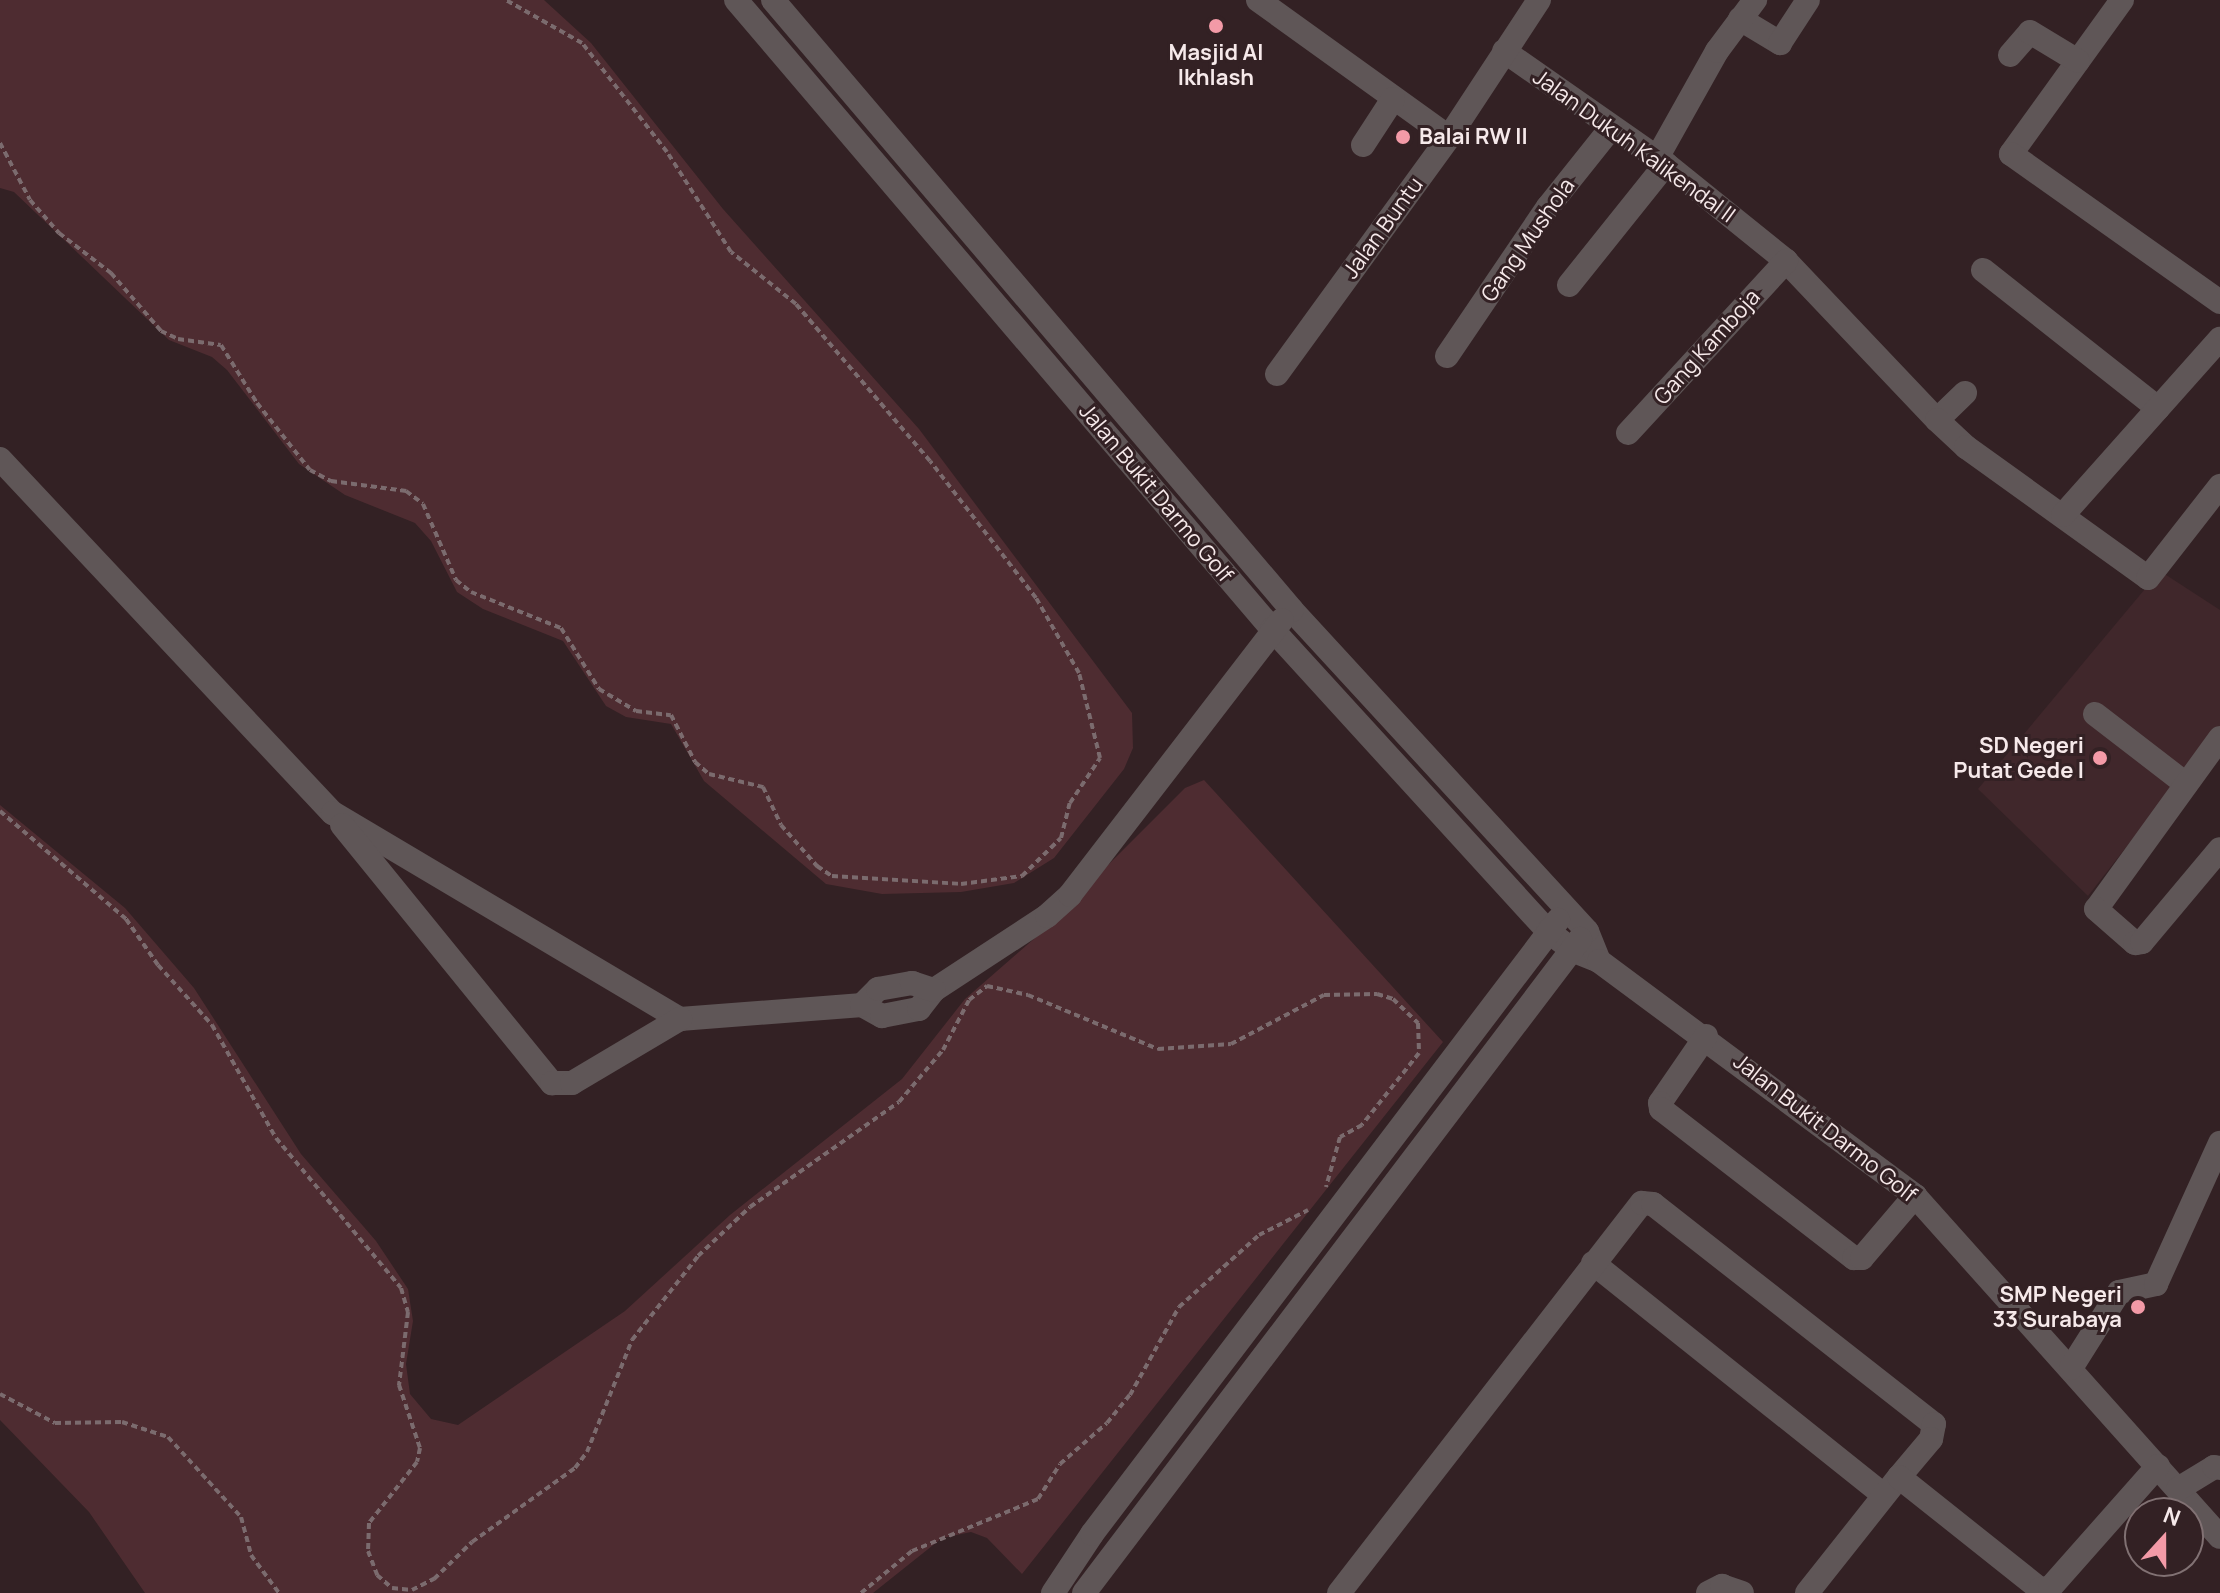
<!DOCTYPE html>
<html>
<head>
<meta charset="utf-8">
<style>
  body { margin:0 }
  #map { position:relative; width:2220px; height:1593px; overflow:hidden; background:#332124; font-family:Manrope,sans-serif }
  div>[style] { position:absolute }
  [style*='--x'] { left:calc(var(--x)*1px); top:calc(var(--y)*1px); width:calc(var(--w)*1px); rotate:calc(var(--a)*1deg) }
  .built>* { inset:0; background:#40272b }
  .green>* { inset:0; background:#4e2c31 }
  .path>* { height:4px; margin-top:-2px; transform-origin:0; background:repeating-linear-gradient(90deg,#7b6b6e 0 6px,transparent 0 10px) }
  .minor>* { height:24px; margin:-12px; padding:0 12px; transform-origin:12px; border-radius:12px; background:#5f5657 }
  .dots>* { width:22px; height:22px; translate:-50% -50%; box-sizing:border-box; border:4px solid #332124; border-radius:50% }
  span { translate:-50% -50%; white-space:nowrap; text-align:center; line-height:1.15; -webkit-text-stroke:6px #332124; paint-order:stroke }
  .poi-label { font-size:22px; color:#f6e9ea; font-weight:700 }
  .left { translate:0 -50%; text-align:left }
  .right { translate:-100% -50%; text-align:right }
  .street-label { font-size:22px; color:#f6e9ea }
  .north { position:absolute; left:2124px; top:1497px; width:80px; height:80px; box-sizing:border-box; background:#332124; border:2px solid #817173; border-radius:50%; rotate:21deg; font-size:22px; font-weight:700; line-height:32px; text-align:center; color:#f6e9ea }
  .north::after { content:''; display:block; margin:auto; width:28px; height:36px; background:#f39aa7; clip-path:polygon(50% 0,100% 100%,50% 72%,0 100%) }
</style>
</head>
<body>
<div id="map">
  <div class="built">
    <div style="clip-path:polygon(2160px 571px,2220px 610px,2220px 727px,2088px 896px,1978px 789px)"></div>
  </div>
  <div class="green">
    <div style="clip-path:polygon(0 0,544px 0,591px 43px,723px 209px,919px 429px,1132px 713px,1133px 748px,1124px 769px,1054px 858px,1014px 883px,961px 892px,882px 894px,826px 884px,704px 781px,671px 724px,626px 717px,606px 706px,563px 641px,483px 609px,457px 592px,431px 541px,415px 523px,345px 495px,299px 464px,227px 370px,212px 357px,169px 340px,14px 192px,0 188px)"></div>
    <div style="clip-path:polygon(1204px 780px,1443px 1042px,1022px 1574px,987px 1538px,971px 1532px,942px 1538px,873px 1593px,145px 1593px,89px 1512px,0 1420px,0 805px,125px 908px,194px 988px,301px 1154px,376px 1241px,408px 1289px,413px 1321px,406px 1364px,410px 1394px,431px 1419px,458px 1425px,625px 1311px,730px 1215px,902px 1079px,965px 999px,1035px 938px,1185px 788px)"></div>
  </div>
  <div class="path">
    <div style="--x:0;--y:143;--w:64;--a:62.2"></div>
    <div style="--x:30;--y:200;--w:44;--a:48.7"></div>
    <div style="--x:59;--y:233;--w:66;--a:37.6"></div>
    <div style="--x:111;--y:273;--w:77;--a:49.2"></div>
    <div style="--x:161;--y:331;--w:19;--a:25"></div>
    <div style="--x:178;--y:339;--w:43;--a:7.9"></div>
    <div style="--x:221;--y:345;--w:68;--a:58.2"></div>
    <div style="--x:257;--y:403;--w:85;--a:51.7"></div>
    <div style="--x:310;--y:470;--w:24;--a:28"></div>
    <div style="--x:331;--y:481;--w:76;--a:7.6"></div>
    <div style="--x:406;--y:491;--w:21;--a:37"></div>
    <div style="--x:423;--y:504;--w:83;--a:66.5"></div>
    <div style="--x:456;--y:580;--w:19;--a:39"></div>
    <div style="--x:471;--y:592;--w:97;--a:21.8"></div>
    <div style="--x:561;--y:628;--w:72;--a:58.1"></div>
    <div style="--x:599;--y:689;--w:43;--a:30.7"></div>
    <div style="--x:636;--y:711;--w:35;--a:7"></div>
    <div style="--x:671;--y:715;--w:53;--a:62.9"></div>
    <div style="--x:695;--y:762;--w:18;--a:41"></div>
    <div style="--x:709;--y:774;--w:56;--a:13.5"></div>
    <div style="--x:763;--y:787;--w:42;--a:64.7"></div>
    <div style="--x:781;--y:825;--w:55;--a:48.7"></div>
    <div style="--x:817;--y:866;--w:18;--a:34"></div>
    <div style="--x:832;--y:876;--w:129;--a:3.5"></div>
    <div style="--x:961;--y:884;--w:62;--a:-7.5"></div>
    <div style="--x:1022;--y:876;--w:54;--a:-44.3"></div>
    <div style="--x:1061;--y:838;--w:36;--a:-76"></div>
    <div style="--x:1070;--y:803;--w:54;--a:-56.3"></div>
    <div style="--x:1100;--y:758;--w:88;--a:-103.9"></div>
    <div style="--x:1079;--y:673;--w:86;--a:-119.8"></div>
    <div style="--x:1036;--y:598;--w:173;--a:-127.7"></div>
    <div style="--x:930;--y:461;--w:206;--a:-130.5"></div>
    <div style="--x:796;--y:304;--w:83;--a:-141.3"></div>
    <div style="--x:731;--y:252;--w:119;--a:-122.6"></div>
    <div style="--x:667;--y:152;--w:138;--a:-127.9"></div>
    <div style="--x:582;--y:43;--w:87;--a:-150.5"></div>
    <div style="--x:0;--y:811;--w:166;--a:40.6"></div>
    <div style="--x:126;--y:919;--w:56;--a:55.2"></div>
    <div style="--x:158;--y:965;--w:81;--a:48"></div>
    <div style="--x:212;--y:1025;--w:130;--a:60.5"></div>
    <div style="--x:276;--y:1138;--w:195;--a:50.2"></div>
    <div style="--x:401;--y:1288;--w:25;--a:74"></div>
    <div style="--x:408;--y:1312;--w:74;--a:97"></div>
    <div style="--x:399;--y:1385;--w:66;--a:71.6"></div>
    <div style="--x:420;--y:1448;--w:14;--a:102"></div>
    <div style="--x:417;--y:1462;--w:78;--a:128.2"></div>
    <div style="--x:369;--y:1523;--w:28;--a:92"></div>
    <div style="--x:368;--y:1551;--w:26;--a:69"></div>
    <div style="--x:377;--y:1575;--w:20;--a:41"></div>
    <div style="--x:392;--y:1588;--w:20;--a:6"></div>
    <div style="--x:412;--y:1590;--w:25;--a:-27"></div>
    <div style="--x:434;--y:1579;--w:53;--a:-44.2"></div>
    <div style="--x:472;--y:1542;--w:127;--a:-35.7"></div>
    <div style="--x:575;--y:1468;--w:20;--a:-53"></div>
    <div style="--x:587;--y:1452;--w:121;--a:-68.1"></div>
    <div style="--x:632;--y:1340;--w:107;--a:-51.8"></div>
    <div style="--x:698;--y:1256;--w:71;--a:-43.3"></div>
    <div style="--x:750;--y:1207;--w:182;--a:-35.2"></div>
    <div style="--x:899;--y:1102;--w:68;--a:-49.8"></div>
    <div style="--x:943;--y:1050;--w:56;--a:-62.5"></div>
    <div style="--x:969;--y:1000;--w:23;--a:-38"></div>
    <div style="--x:987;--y:986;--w:42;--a:12.4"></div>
    <div style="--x:1028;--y:995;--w:141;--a:22.6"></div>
    <div style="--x:1158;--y:1049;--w:73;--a:-3.9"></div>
    <div style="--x:1231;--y:1044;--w:105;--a:-27.8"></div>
    <div style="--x:1324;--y:995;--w:53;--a:-1.1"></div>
    <div style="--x:1377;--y:994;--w:17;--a:17"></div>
    <div style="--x:1393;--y:999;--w:35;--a:44"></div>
    <div style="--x:1418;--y:1023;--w:30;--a:88"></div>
    <div style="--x:1419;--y:1053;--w:92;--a:128.4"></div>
    <div style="--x:1362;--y:1125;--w:25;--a:151"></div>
    <div style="--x:1340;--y:1137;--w:52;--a:105.6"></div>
    <div style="--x:0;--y:1394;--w:62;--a:27.8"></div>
    <div style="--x:55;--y:1423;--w:67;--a:-0.9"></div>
    <div style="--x:122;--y:1422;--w:48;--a:18.1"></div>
    <div style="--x:168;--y:1437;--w:108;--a:47.6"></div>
    <div style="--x:241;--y:1517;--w:39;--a:75"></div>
    <div style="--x:251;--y:1555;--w:47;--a:53.6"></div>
    <div style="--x:861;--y:1593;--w:66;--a:-39.5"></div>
    <div style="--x:912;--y:1551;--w:136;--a:-22.4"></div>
    <div style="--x:1038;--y:1499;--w:41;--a:-57.8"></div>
    <div style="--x:1060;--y:1464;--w:62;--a:-41.1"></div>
    <div style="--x:1107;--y:1423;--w:36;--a:-51"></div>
    <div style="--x:1130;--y:1395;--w:101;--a:-60.9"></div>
    <div style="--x:1179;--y:1307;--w:108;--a:-42"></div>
    <div style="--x:1259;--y:1235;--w:55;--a:-27"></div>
  </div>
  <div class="minor">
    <div style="--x:736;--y:0;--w:826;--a:49.56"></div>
    <div style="--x:1272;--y:629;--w:409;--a:47.6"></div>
    <div style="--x:1548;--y:931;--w:31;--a:38"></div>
    <div style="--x:1572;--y:950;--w:29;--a:22"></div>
    <div style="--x:1599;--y:961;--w:32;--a:-112"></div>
    <div style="--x:1587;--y:931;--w:436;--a:-132.6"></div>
    <div style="--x:1292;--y:610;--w:801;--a:-130.39"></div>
    <div style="--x:1258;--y:0;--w:235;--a:35.7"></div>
    <div style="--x:2122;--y:0;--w:190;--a:125.8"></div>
    <div style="--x:2011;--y:154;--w:256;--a:35.3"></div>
    <div style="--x:1740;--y:19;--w:47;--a:31"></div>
    <div style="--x:1780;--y:43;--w:51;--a:-56.9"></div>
    <div style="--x:1504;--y:51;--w:198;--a:34.9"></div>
    <div style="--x:1666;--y:164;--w:154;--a:38.9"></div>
    <div style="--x:1786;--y:261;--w:219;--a:46.5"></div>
    <div style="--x:1937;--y:420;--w:39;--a:-44"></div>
    <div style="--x:2010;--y:55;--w:30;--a:-49"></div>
    <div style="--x:2030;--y:32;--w:56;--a:31.1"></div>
    <div style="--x:1363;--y:145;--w:55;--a:-56.9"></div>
    <div style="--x:1657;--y:158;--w:123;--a:-60.7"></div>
    <div style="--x:1717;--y:51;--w:64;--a:-53.3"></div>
    <div style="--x:1983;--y:270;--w:223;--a:38.3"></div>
    <div style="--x:1569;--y:285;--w:155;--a:-51.3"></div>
    <div style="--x:1447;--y:356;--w:180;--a:-55.9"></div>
    <div style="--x:1548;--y:207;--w:101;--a:-51.4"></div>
    <div style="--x:1277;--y:374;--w:293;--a:-54"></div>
    <div style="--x:1449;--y:137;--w:164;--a:-56.7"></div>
    <div style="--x:1937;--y:420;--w:40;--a:43"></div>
    <div style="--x:1966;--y:447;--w:224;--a:35.7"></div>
    <div style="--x:2148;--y:578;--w:117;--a:-52"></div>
    <div style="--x:1628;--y:433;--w:234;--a:-47.4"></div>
    <div style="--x:0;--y:459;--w:486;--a:46.8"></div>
    <div style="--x:333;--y:813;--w:404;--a:30.7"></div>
    <div style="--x:680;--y:1019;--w:183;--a:-4.4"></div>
    <div style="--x:862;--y:1005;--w:23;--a:29"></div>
    <div style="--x:882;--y:1016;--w:38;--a:-11"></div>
    <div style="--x:919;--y:1009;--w:24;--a:-52"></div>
    <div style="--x:934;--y:990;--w:135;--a:-33.2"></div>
    <div style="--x:1047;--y:916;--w:31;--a:-42"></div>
    <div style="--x:1070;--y:895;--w:347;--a:-52.4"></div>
    <div style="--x:2063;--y:515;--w:236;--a:-48.3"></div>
    <div style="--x:2095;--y:714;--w:115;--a:37.6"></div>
    <div style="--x:2220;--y:738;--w:211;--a:125.9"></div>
    <div style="--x:2096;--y:909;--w:52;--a:41.1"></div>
    <div style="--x:2135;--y:943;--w:7;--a:-8"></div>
    <div style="--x:2142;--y:942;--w:121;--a:-50"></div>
    <div style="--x:342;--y:825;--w:333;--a:50.9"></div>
    <div style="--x:552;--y:1083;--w:20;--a:0"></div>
    <div style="--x:572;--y:1083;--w:126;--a:-30.7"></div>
    <div style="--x:1599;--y:961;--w:394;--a:36.6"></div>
    <div style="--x:1915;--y:1196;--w:457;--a:48.2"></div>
    <div style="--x:862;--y:1005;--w:23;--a:-45"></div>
    <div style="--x:878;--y:989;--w:35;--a:-10"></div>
    <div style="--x:912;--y:983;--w:23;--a:18"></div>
    <div style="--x:1706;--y:1036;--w:81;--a:124.5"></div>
    <div style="--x:1660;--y:1103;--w:6;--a:81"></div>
    <div style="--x:1661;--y:1109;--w:244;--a:37.7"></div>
    <div style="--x:1854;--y:1258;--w:8;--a:0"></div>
    <div style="--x:1862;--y:1258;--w:82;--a:-49.5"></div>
    <div style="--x:1593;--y:1263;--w:372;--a:38.6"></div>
    <div style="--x:2071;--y:1368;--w:90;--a:-57.7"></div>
    <div style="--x:2119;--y:1292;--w:38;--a:-12"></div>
    <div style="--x:2156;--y:1284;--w:155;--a:-65.6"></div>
    <div style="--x:2178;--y:1489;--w:42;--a:-31.4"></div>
    <div style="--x:2214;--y:1467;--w:6;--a:9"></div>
    <div style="--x:1053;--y:1593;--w:71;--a:-56.5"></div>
    <div style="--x:1092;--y:1534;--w:771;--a:-52.8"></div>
    <div style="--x:1084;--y:1593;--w:821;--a:-52.82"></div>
    <div style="--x:1339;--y:1593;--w:494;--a:-52.2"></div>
    <div style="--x:1642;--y:1203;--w:11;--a:5"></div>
    <div style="--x:1653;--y:1204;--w:357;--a:38.1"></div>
    <div style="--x:1934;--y:1424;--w:15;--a:101"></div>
    <div style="--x:1931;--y:1439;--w:50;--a:130.1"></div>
    <div style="--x:1708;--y:1593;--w:16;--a:-27"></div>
    <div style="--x:1722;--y:1586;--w:21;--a:19"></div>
    <div style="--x:1807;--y:1593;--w:148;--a:-51.6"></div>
    <div style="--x:1899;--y:1477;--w:180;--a:38.5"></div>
    <div style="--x:2040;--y:1589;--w:10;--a:-6"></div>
    <div style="--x:2050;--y:1588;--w:163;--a:-48.5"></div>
  </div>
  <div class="dots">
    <div style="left:1216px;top:26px;background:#f39aa7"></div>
    <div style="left:1403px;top:137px;background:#f39aa7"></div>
    <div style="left:2100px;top:758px;background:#f39aa7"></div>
    <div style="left:2138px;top:1307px;background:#f39aa7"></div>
  </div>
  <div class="poi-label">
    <span style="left:1216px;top:65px">Masjid Al<br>Ikhlash</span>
    <span class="left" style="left:1419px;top:137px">Balai RW II</span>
    <span class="right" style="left:2084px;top:758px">SD Negeri<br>Putat Gede I</span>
    <span class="right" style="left:2122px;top:1307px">SMP Negeri<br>33 Surabaya</span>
  </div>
  <div class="street-label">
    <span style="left:1634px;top:146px;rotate:36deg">Jalan Dukuh Kalikendal II</span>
    <span style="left:1383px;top:228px;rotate:-54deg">Jalan Buntu</span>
    <span style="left:1528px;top:240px;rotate:-55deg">Gang Mushola</span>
    <span style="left:1707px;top:347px;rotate:-48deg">Gang Kamboja</span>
    <span style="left:1156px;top:493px;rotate:50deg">Jalan Bukit Darmo Golf</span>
    <span style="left:1825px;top:1128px;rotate:38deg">Jalan Bukit Darmo Golf</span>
  </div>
  <div class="north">N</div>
</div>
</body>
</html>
